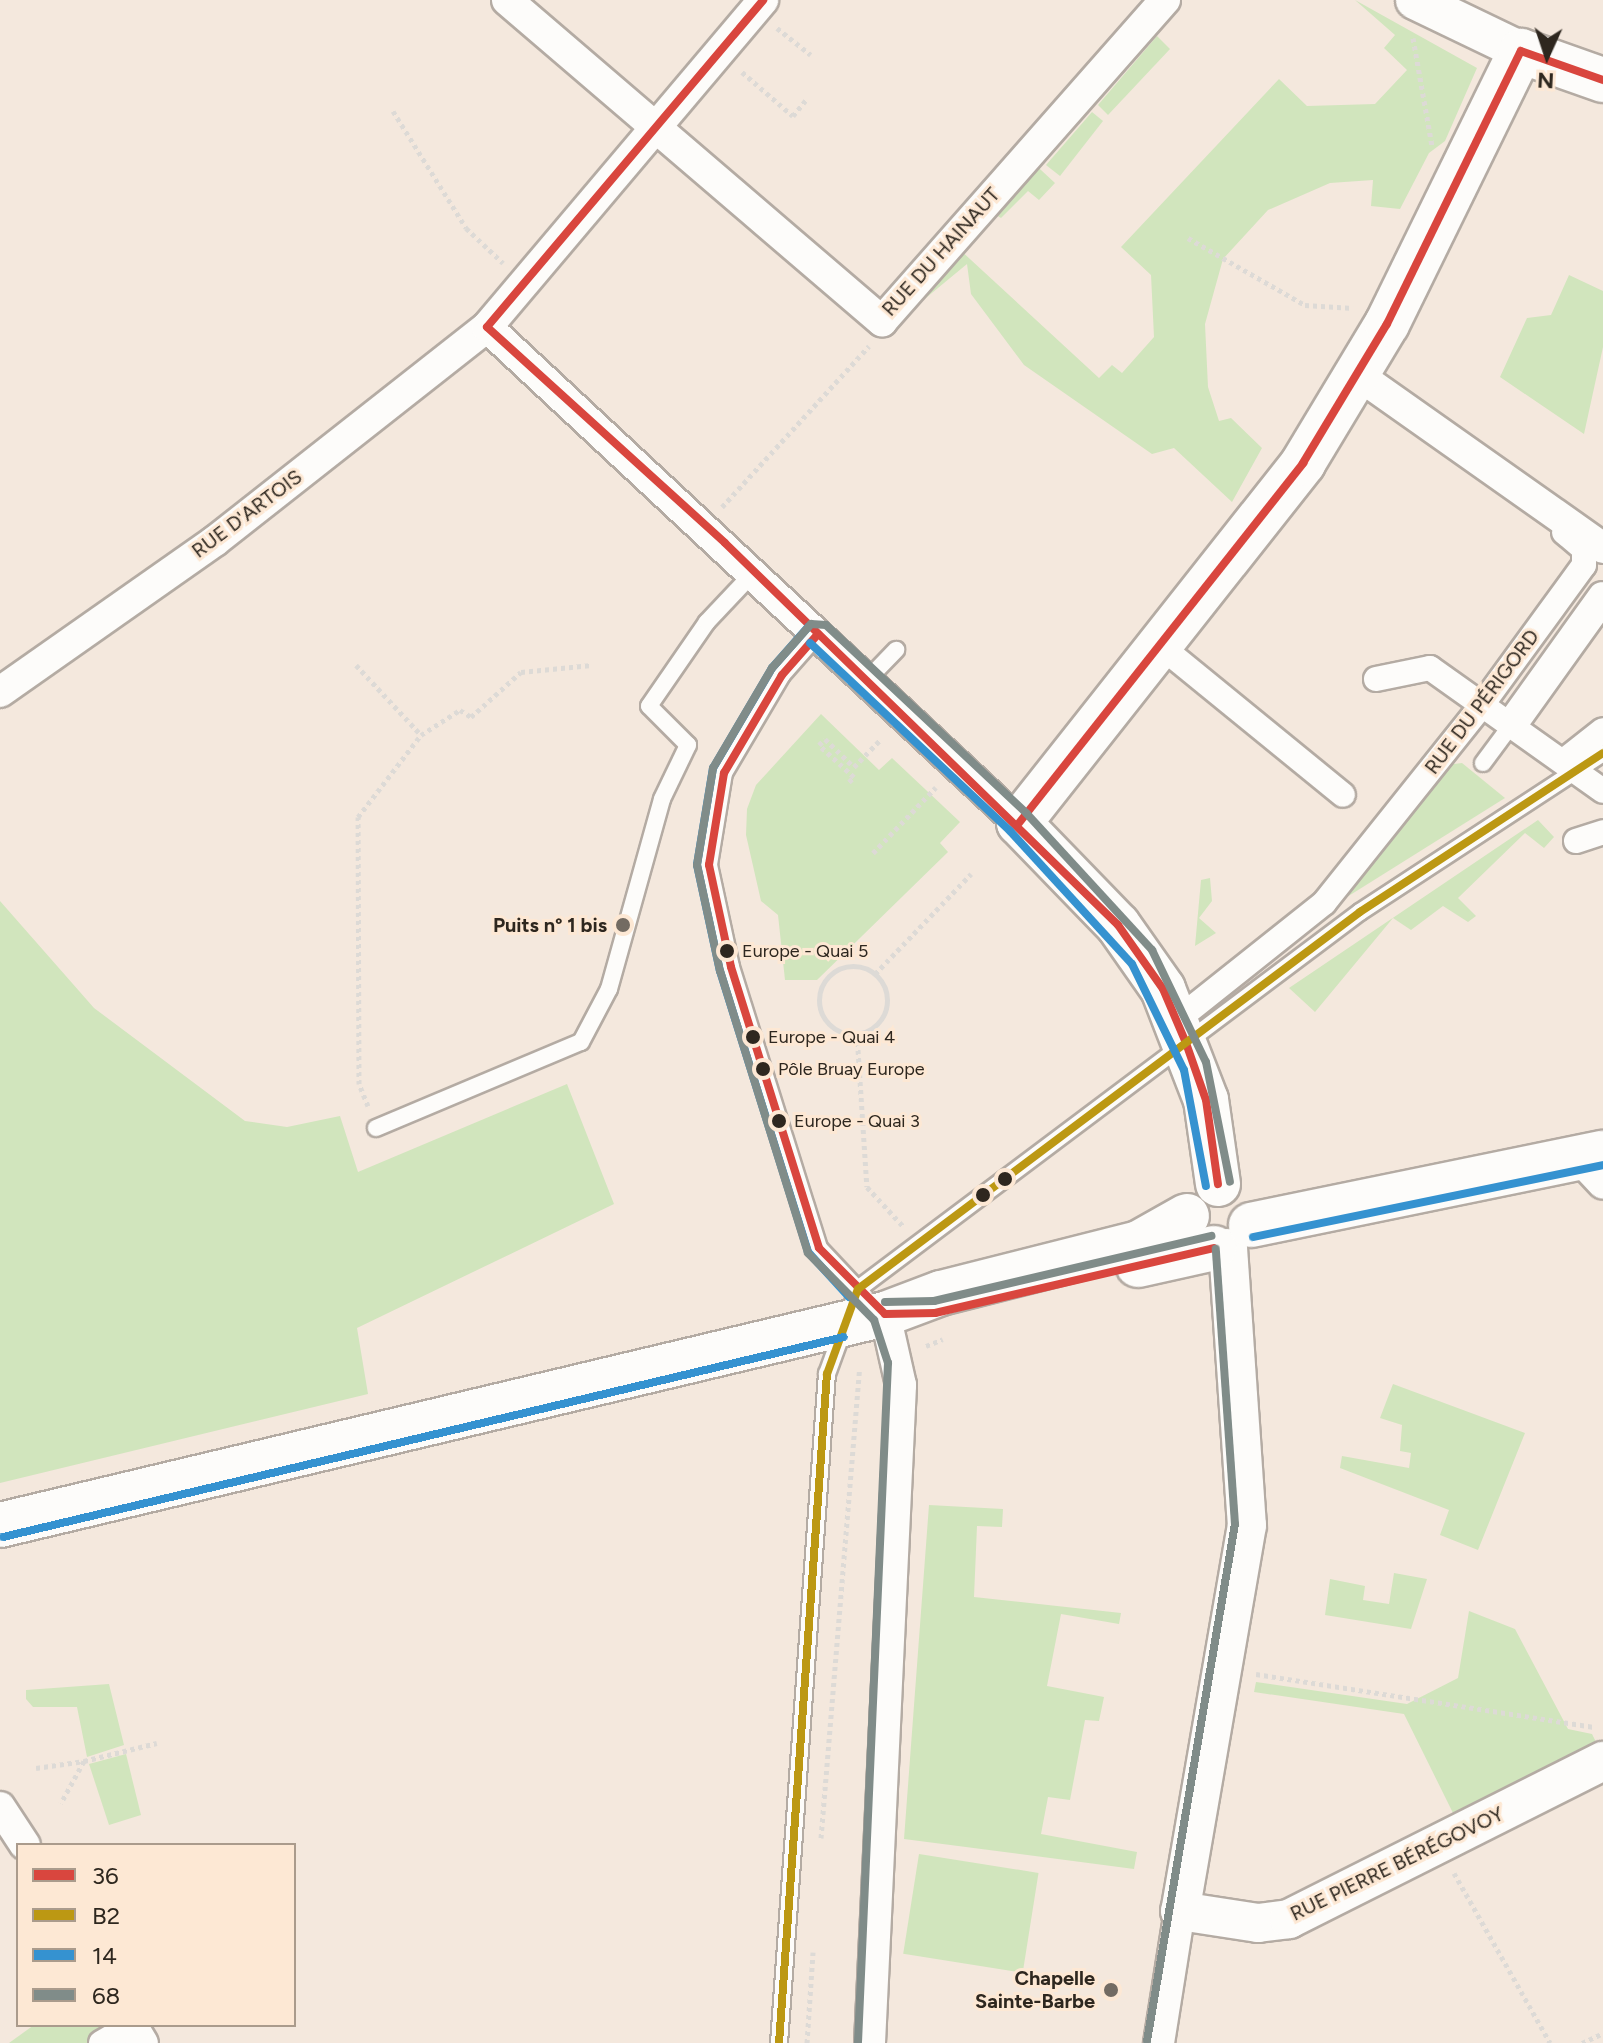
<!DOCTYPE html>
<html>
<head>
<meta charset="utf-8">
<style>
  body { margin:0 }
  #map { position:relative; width:1603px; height:2043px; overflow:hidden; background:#f4e8dd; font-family:Figtree,sans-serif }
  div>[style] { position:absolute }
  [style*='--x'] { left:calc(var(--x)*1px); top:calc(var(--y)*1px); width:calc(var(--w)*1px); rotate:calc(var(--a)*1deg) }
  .green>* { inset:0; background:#d1e5bd; transform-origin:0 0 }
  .path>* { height:5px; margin-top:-2.5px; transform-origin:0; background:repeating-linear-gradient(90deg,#dddad6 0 4px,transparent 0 8px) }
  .path>.ring { margin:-2.5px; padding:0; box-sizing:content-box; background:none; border:5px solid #dddad6; border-radius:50% }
  .roads { filter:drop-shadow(2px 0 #b4aba3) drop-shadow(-2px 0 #b4aba3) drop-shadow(0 2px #b4aba3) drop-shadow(0 -2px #b4aba3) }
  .service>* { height:16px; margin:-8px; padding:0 8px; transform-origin:8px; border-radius:8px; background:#fdfcfa }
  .pedestrian>* { height:24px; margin:-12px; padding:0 12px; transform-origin:12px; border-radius:12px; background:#fdfcfa }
  .minor>* { height:30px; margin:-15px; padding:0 15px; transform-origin:15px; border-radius:15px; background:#fdfcfa }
  .tertiary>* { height:38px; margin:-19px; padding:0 19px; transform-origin:19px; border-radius:19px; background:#fdfcfa }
  .secondary>* { height:44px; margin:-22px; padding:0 22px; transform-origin:22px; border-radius:22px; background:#fdfcfa }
  .bus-1>* { height:8px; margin:-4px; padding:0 4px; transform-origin:4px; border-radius:4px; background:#d9463e }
  .bus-2>* { height:8px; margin:-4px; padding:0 4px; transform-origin:4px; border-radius:4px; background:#bc9813 }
  .bus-3>* { height:8px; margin:-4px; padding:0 4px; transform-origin:4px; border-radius:4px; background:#3592d0 }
  .bus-4>* { height:8px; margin:-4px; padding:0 4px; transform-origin:4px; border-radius:4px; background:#808c89 }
  .dots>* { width:22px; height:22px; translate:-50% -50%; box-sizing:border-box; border:4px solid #fde8d4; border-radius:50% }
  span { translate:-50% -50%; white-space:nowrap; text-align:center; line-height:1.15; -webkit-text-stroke:6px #fde8d4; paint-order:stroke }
  .bus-label { font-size:18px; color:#2e271f }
  .left { translate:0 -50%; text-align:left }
  .street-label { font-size:20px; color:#2e271f }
  .poi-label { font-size:20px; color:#2e271f; font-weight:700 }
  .right { translate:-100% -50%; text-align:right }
  .legend { position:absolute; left:16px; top:1843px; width:280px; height:184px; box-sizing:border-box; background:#fde8d4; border:2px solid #aa9b8c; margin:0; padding:10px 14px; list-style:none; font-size:24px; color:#2e271f }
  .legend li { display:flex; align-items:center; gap:16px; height:40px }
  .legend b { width:40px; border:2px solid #aa9b8c }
  .north { position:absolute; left:1507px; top:16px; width:80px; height:80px; -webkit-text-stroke:6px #fde8d4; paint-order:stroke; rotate:183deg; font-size:22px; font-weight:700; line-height:32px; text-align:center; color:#2e271f }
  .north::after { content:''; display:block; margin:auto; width:28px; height:36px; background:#2e271f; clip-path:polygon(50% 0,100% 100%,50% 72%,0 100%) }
</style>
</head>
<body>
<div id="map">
  <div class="green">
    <div style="clip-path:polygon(1355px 0,1477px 68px,1445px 141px,1429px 153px,1400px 209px,1371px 206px,1373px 180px,1330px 183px,1268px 210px,1223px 259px,1205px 324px,1208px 387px,1219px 421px,1231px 418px,1262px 448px,1232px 502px,1174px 448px,1152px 454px,1024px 365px,971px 294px,967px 264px,898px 321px,958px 248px,1099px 378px,1112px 365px,1122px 373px,1154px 337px,1151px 275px,1121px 247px,1279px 79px,1307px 106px,1375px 104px,1407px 70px,1384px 48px,1395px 35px)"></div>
    <div style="clip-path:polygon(1157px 36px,1170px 49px,1108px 115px,1098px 105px)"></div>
    <div style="clip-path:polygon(1092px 112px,1103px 121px,1060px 176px,1046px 165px)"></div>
    <div style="clip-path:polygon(1027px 157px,1055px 183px,1039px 200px,1028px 191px,1001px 218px,991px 212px)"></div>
    <div style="clip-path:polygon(1569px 275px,1603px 291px,1603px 347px,1584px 434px,1500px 377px,1527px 318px,1551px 315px)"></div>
    <div style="clip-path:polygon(821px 714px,879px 770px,892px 758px,960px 822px,940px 843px,948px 852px,817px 980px,785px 980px,778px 915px,761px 901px,746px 835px,747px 809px,756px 785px)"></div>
    <div style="clip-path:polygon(1462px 763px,1505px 798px,1331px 907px,1446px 765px)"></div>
    <div style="clip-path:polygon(1538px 820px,1554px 837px,1544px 848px,1525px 833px,1458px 898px,1476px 916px,1468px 922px,1443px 906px,1411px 930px,1393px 918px,1315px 1012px,1289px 988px)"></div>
    <div style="clip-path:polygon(1210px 878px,1212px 901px,1199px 918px,1216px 933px,1195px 946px,1201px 880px)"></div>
    <div style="clip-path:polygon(0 901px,94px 1008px,245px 1121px,287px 1127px,340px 1116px,358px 1172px,567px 1084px,614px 1204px,357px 1328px,368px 1394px,0 1483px)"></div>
    <div style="clip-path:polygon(1393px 1384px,1525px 1433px,1478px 1550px,1440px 1535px,1449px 1510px,1340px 1468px,1342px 1456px,1409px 1468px,1411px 1453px,1400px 1451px,1402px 1425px,1380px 1418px)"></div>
    <div style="clip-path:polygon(929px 1505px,1003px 1509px,1002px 1527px,977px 1526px,974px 1597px,1121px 1613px,1119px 1624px,1061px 1614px,1047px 1686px,1104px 1697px,1099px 1721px,1085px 1720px,1070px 1800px,1048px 1797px,1041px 1834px,1137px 1852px,1134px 1869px,904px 1839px)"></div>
    <div style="clip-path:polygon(1394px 1573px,1427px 1579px,1411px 1629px,1325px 1615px,1330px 1579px,1365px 1586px,1363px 1600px,1389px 1604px)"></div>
    <div style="clip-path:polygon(1469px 1611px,1515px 1629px,1568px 1729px,1592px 1734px,1599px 1748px,1453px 1813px,1404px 1714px,1254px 1692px,1256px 1682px,1407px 1704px,1458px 1678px)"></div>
    <div style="clip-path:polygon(109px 1684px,124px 1745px,87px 1757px,77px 1707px,33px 1707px,26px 1699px,26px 1690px)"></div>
    <div style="clip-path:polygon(126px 1754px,141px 1815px,109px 1825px,89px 1764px)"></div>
    <div style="left:919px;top:1854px;width:121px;height:101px;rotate:9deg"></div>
    <div style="clip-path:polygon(34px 2025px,99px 2025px,110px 2043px,9px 2043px)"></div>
  </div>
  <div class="path">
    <div style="--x:777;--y:28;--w:43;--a:38.5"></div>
    <div style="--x:1413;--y:38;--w:110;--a:80"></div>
    <div style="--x:742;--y:72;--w:67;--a:40.8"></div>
    <div style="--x:793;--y:116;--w:21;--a:-51"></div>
    <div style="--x:393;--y:111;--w:138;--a:58"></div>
    <div style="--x:466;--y:228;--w:51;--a:43.4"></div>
    <div style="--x:1188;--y:238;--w:135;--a:29.8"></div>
    <div style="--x:1305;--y:305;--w:48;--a:3.6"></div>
    <div style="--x:722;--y:507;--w:218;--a:-47.6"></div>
    <div style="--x:356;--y:665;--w:96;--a:47.1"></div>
    <div style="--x:421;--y:735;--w:46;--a:-32.7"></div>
    <div style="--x:460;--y:710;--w:13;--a:32"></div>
    <div style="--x:471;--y:717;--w:67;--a:-42"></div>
    <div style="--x:521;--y:672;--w:71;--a:-5.6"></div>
    <div style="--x:849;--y:782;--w:7;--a:-45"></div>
    <div style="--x:854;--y:777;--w:47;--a:-137.6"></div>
    <div style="--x:819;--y:745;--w:8;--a:-45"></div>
    <div style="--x:825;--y:739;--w:40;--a:44"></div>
    <div style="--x:854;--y:767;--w:40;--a:-46"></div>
    <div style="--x:873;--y:853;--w:91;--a:-46.3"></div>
    <div class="ring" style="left:819px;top:966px;width:63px;height:63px"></div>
    <div style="--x:875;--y:974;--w:139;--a:-46.2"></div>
    <div style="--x:857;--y:1034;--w:153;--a:86.3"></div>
    <div style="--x:867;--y:1187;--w:53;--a:47.3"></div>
    <div style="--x:368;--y:1106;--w:24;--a:-112"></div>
    <div style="--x:359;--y:1084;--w:267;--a:-90.2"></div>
    <div style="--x:358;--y:817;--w:103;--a:-52.5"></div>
    <div style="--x:926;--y:1346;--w:18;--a:-22"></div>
    <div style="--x:1256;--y:1674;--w:342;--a:8.9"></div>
    <div style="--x:84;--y:1761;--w:75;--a:-13.9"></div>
    <div style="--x:36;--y:1768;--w:49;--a:-8.3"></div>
    <div style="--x:84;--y:1761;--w:48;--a:118.7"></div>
    <div style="--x:821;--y:1838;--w:472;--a:-85.3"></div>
    <div style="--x:1454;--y:1873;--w:195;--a:60.5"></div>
    <div style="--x:807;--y:2043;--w:91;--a:-86.2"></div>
    <div style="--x:1582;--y:2043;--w:23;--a:-25"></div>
  </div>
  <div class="roads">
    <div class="service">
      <div style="--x:818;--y:634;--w:55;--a:131.3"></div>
      <div style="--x:782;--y:675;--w:114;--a:120.6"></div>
      <div style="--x:724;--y:773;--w:93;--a:99.3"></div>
      <div style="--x:709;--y:865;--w:104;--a:77.8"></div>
      <div style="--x:731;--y:967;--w:294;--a:72.6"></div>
      <div style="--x:819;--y:1248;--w:66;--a:46.8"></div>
      <div style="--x:865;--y:682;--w:45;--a:-45.9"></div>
      <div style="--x:1483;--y:763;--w:49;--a:-53.4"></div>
      <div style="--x:376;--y:1128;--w:222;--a:-22.8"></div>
      <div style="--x:581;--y:1042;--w:60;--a:-62.2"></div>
      <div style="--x:609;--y:989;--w:197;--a:-74.4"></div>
      <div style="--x:662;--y:799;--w:60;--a:-64.3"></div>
      <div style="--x:688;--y:745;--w:55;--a:-135"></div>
      <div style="--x:649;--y:706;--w:102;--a:-55.4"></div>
      <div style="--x:707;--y:622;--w:70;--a:-46.7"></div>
      <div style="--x:779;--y:2043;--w:671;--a:-85.9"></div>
      <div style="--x:827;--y:1374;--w:90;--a:-70"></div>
      <div style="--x:858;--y:1289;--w:628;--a:-36.91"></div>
      <div style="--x:1360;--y:912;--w:290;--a:-33.2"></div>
    </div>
    <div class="pedestrian">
      <div style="--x:1163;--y:648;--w:232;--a:39.2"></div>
      <div style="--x:1376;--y:679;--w:55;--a:-11.5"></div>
      <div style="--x:1430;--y:668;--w:212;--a:35.4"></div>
      <div style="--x:1565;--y:760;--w:48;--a:-38.3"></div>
      <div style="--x:1576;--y:841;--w:28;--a:-18"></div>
      <div style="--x:1177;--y:1020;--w:188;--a:-38.5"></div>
      <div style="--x:1324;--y:903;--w:248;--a:-51.4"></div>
      <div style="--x:1479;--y:709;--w:178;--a:-53.9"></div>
      <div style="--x:1584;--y:565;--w:16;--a:-90"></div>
      <div style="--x:1584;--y:549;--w:26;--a:-140"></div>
      <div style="--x:101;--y:2043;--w:36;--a:-30"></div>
    </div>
    <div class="minor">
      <div style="--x:507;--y:0;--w:494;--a:40.6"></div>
      <div style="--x:882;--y:321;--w:428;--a:-48.6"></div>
      <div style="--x:487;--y:327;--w:727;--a:42.99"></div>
      <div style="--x:1358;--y:375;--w:300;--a:35.2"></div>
      <div style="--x:0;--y:692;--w:263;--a:-35.1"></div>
      <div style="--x:215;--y:541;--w:346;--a:-38.2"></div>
      <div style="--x:487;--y:327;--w:428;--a:-49.8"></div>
      <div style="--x:1512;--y:724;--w:156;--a:-54.4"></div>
      <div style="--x:1579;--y:1158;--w:35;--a:47"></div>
      <div style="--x:0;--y:1807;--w:45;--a:56.7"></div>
      <div style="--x:132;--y:2025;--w:21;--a:59"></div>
      <div style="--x:870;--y:2043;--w:659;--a:-87.3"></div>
      <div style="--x:901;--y:1385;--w:73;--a:-102.7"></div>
      <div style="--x:1159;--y:2043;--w:134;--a:-81"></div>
    </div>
    <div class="tertiary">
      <div style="--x:1415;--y:0;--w:118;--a:25.7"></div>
      <div style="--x:1228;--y:1248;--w:278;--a:86.1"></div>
      <div style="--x:1247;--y:1525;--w:392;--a:99.8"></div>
      <div style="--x:1180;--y:1911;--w:79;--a:8.7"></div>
      <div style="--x:1258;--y:1923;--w:31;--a:-7"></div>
      <div style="--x:1289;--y:1919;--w:352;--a:-26.7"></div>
    </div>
    <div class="secondary">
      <div style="--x:1218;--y:1184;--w:85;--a:-98.1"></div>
      <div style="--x:1206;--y:1100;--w:119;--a:-111.2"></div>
      <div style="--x:1163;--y:989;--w:78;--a:-125.1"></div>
      <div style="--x:1118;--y:925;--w:142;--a:-134.1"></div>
      <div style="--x:1019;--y:823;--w:459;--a:-51.7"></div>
      <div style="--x:1303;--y:463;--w:162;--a:-58.9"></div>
      <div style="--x:1387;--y:324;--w:304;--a:-63.9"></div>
      <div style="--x:1521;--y:51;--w:87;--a:19.5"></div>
      <div style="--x:1251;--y:1225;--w:359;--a:-11.6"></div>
      <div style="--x:1138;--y:1265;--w:78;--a:-12.6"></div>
      <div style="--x:0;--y:1525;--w:910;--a:-13.41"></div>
      <div style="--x:885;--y:1314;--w:60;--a:-20.6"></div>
      <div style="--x:941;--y:1293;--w:204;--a:-14.2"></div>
      <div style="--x:1139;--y:1243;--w:55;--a:-29.4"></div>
    </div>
  </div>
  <div class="bus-1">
    <div style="--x:1521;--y:51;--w:87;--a:19.5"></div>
    <div style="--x:487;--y:327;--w:321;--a:42.2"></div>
    <div style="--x:725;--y:543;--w:548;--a:44.19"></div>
    <div style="--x:1118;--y:925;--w:78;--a:54.9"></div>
    <div style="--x:1163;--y:989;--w:59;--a:66.9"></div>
    <div style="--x:1186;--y:1043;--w:60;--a:70.7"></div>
    <div style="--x:1206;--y:1100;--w:85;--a:81.9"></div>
    <div style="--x:487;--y:327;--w:428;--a:-49.8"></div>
    <div style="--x:818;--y:634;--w:55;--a:131.3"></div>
    <div style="--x:782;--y:675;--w:114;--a:120.6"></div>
    <div style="--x:724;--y:773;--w:93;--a:99.3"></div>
    <div style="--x:709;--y:865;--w:104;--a:77.8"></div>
    <div style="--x:731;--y:967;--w:294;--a:72.6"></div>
    <div style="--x:819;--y:1248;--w:93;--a:45"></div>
    <div style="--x:1019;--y:823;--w:459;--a:-51.7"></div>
    <div style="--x:1303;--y:463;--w:162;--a:-58.9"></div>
    <div style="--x:1387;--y:324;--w:304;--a:-63.9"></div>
    <div style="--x:885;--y:1314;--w:50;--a:-1.1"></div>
    <div style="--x:935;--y:1313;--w:286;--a:-13.1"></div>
  </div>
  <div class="bus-2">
    <div style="--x:779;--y:2043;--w:671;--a:-85.9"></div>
    <div style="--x:827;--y:1374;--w:90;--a:-70"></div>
    <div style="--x:858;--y:1289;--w:628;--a:-36.91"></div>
    <div style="--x:1360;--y:912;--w:290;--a:-33.2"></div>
  </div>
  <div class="bus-3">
    <div style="--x:809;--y:626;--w:56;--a:131.4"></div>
    <div style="--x:772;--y:668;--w:116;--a:120.5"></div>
    <div style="--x:713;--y:768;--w:98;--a:99.4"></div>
    <div style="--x:697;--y:865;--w:108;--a:77.8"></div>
    <div style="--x:720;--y:971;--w:294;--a:72.6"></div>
    <div style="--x:808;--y:1252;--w:61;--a:47.7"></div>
    <div style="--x:810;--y:643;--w:274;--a:43.2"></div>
    <div style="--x:1010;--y:831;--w:180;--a:47.5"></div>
    <div style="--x:1132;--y:964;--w:118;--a:63.9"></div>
    <div style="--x:1184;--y:1070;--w:118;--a:79.3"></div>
    <div style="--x:1253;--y:1237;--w:357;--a:-11.6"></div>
    <div style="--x:3;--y:1537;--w:864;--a:-13.38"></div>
  </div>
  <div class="bus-4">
    <div style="--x:885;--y:1302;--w:49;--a:-1.2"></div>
    <div style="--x:934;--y:1301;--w:285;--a:-13.2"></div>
    <div style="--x:1147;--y:2041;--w:524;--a:-80.34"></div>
    <div style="--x:1235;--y:1524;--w:276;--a:-94"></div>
    <div style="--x:858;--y:2042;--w:680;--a:-87.47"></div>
    <div style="--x:888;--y:1363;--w:45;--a:-108"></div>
    <div style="--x:874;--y:1320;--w:94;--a:-134.6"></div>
    <div style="--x:808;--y:1253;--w:295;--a:-107.3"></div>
    <div style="--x:720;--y:971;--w:108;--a:-102.2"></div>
    <div style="--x:697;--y:865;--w:98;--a:-80.6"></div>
    <div style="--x:713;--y:768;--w:116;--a:-59.5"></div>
    <div style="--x:772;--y:668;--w:59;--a:-48.4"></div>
    <div style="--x:811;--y:624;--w:15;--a:4"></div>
    <div style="--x:826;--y:625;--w:276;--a:43.2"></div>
    <div style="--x:1027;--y:814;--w:185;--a:47.4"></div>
    <div style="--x:1152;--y:950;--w:124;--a:64.3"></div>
    <div style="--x:1206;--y:1062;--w:122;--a:78.7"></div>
  </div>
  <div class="dots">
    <div style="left:623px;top:925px;background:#736b62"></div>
    <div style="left:727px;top:951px;background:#2e271f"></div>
    <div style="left:753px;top:1037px;background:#2e271f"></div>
    <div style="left:763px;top:1069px;background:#2e271f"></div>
    <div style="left:779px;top:1121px;background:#2e271f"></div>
    <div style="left:1005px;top:1179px;background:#2e271f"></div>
    <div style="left:983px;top:1195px;background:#2e271f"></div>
    <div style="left:1111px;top:1990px;background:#736b62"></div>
  </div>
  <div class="bus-label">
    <span class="left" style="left:742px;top:951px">Europe - Quai 5</span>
    <span class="left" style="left:768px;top:1037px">Europe - Quai 4</span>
    <span class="left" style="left:778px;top:1069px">Pôle Bruay Europe</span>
    <span class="left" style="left:794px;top:1121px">Europe - Quai 3</span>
  </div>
  <div class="street-label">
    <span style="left:941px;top:252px;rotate:-48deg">RUE DU HAINAUT</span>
    <span style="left:247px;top:514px;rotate:-37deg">RUE D'ARTOIS</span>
    <span style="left:1482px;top:702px;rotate:-53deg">RUE DU PÉRIGORD</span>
    <span style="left:1397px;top:1864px;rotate:-26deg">RUE PIERRE BÉRÉGOVOY</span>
  </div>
  <div class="poi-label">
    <span class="right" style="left:607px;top:925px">Puits n° 1 bis</span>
    <span class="right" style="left:1095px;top:1990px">Chapelle<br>Sainte-Barbe</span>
  </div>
  <ul class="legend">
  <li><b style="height:10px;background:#d9463e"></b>36</li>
  <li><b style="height:10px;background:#bc9813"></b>B2</li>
  <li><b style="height:10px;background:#3592d0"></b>14</li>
  <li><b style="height:10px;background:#808c89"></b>68</li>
  </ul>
  <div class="north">N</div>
</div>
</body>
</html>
